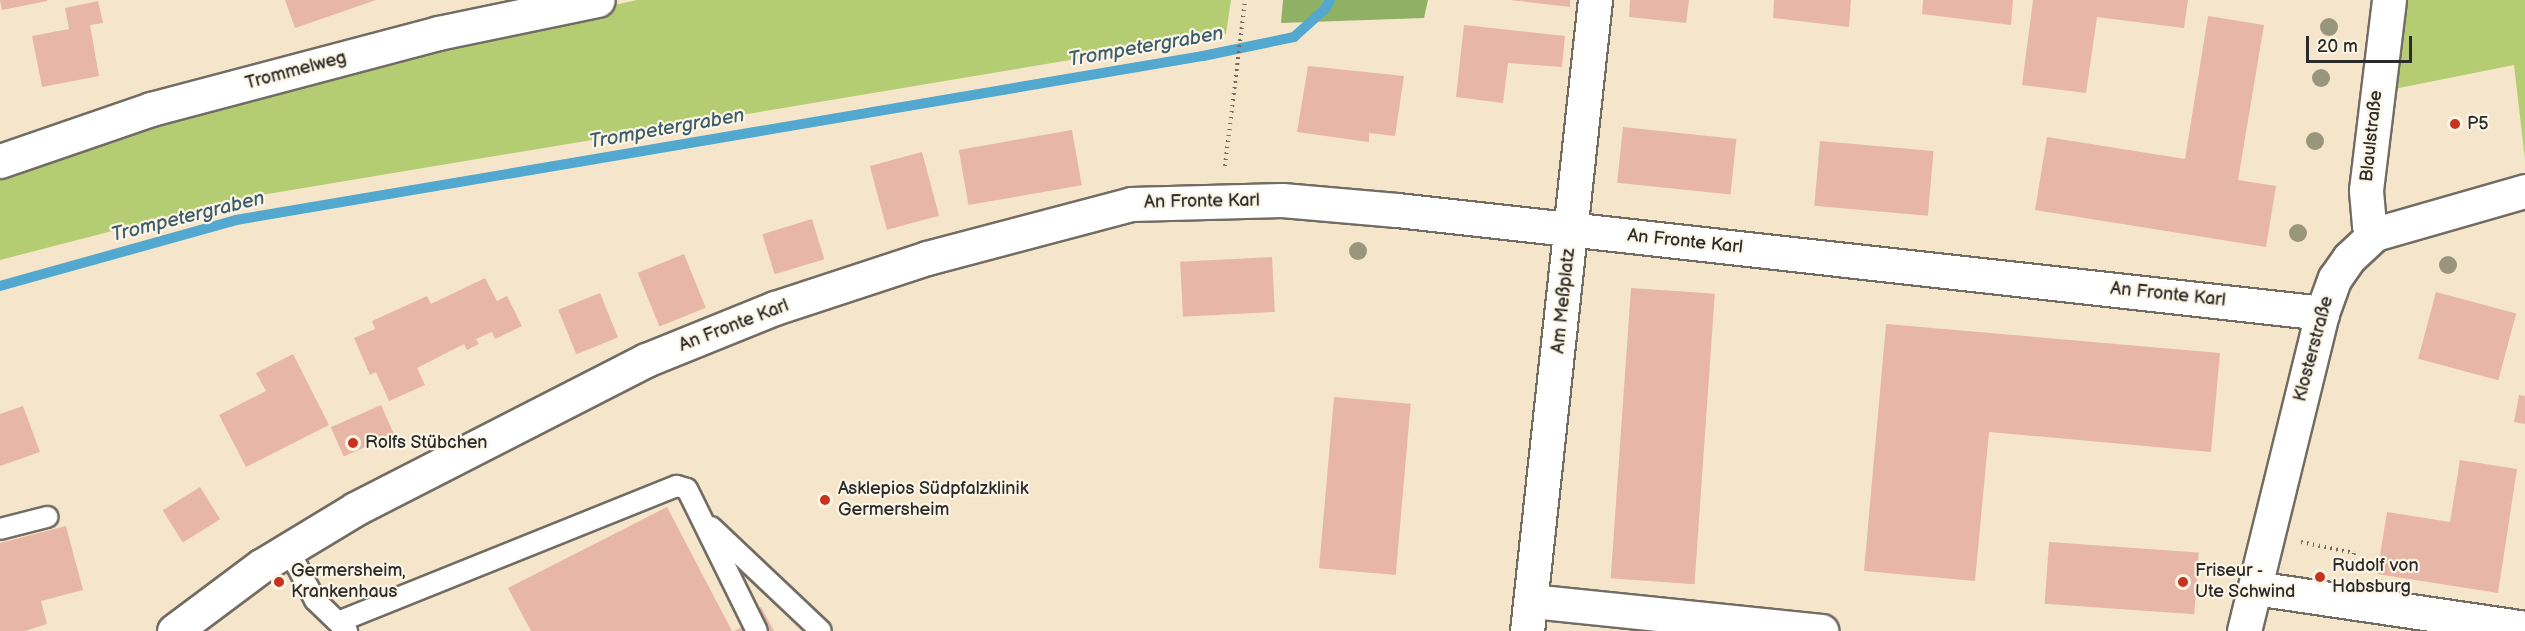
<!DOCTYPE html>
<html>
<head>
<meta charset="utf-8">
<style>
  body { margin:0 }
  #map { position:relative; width:2525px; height:631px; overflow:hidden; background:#f5e6cb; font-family:"Balsamiq Sans",sans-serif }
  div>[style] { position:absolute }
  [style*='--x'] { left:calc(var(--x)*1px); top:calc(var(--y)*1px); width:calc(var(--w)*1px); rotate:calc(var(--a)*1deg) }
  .green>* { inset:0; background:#b5cd72 }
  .forest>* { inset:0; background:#90b064 }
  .stream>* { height:10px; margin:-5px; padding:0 5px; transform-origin:5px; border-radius:5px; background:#52a8ce }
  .building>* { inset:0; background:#e8b6a6; transform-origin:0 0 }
  .path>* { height:4px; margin-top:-2px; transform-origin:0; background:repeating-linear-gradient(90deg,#726c63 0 1.5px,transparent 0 6px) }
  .roads { filter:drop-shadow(2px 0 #726c63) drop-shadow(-2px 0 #726c63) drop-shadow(0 2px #726c63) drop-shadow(0 -2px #726c63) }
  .service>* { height:20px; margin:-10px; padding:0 10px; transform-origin:10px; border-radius:10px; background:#fff }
  .minor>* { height:33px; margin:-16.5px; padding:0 16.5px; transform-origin:16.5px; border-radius:16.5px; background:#fff }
  .trees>* { width:18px; height:18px; margin:-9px; border-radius:50%; background:#99967d }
  .dots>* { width:16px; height:16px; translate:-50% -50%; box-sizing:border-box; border:3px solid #fcf5e5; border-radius:50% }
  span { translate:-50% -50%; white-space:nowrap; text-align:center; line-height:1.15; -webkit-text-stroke:4.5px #fcf5e5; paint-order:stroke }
  .street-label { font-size:18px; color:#2b2b2b }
  .poi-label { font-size:18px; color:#2b2b2b }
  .left { translate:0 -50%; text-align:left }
  .water-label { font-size:20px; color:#3b5d6c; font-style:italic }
  .scale { position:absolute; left:2306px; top:36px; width:106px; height:27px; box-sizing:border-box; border:3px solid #2b2b2b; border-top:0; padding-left:8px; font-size:18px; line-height:21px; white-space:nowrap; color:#2b2b2b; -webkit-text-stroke:4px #fcf5e5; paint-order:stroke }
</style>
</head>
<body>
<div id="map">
  <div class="green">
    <div style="clip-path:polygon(637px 0,1231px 0,1226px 34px,232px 200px,0 260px,0 176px,205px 108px,402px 51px)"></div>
    <div style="clip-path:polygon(2403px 0,2525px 0,2525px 159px,2514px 65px,2394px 89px)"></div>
  </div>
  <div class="forest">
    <div style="clip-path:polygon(1283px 0,1428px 0,1424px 18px,1281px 23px)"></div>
  </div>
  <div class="stream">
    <div style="--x:0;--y:286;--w:245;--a:-15.6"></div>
    <div style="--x:236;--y:220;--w:981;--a:-9.63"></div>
    <div style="--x:1203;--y:56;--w:93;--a:-11.8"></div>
    <div style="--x:1294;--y:37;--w:42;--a:-42.1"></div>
    <div style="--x:1325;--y:9;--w:10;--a:-61"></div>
  </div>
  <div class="building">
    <div style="clip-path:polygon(0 0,47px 0,47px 1px,2px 10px)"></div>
    <div style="clip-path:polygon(285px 0,376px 0,295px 28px)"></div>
    <div style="clip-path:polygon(1510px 0,1570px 0,1570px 7px)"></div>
    <div style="clip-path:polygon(1630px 0,1689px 0,1686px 23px,1629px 17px)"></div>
    <div style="clip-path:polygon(1774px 0,1851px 0,1849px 27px,1773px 18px)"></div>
    <div style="clip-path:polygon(1923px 0,2013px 0,2011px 25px,1922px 14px)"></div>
    <div style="clip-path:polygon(2033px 0,2188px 0,2184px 28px,2097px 17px,2086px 93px,2022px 85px)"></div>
    <div style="clip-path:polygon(98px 1px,103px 23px,90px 25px,99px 76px,42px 87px,32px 36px,69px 29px,65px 8px)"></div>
    <div style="clip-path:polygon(2208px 16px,2264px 25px,2238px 180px,2276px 186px,2266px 247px,2035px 210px,2047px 137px,2185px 159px)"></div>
    <div style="clip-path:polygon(1464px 25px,1565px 36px,1562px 67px,1508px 63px,1503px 103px,1456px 97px)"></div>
    <div style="clip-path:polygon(1308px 66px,1404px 76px,1395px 136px,1369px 133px,1369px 142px,1297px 132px)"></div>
    <div style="left:1623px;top:127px;width:114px;height:56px;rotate:6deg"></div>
    <div style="left:1072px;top:130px;width:56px;height:115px;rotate:80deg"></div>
    <div style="left:1820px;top:141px;width:114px;height:65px;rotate:5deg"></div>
    <div style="left:922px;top:152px;width:66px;height:54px;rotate:75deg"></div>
    <div style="left:812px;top:219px;width:42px;height:52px;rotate:73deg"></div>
    <div style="left:684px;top:254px;width:58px;height:50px;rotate:68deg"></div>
    <div style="left:1272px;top:257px;width:55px;height:92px;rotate:87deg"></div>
    <div style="clip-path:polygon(485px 278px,497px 301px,507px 296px,522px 326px,495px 339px,492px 332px,476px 339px,479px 344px,467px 350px,464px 344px,417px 368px,425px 385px,389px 401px,376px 372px,370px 375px,354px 338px,375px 329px,372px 321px,427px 296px,431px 304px)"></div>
    <div style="left:1631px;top:288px;width:84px;height:291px;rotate:4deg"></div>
    <div style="left:2436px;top:292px;width:83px;height:69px;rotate:15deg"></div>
    <div style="left:600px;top:293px;width:48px;height:45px;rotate:68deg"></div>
    <div style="clip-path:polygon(1886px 324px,2220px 353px,2211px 452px,1989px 432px,1975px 581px,1864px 571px)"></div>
    <div style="clip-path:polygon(293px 354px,329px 425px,246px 467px,219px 415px,266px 391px,256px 373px)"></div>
    <div style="clip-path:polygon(2519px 395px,2525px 396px,2525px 424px,2514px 422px)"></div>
    <div style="left:1334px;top:397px;width:77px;height:172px;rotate:5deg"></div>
    <div style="left:381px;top:405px;width:32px;height:55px;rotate:66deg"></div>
    <div style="clip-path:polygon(23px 406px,40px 452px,0 466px,0 414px)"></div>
    <div style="clip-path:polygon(2460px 460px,2517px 469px,2498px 593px,2377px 574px,2387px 512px,2450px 522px)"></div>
    <div style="left:200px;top:487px;width:38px;height:44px;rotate:58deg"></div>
    <div style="clip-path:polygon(667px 507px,732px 631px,531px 631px,508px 588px)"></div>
    <div style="clip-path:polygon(66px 526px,83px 590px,41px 601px,47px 624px,25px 631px,0 631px,0 543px)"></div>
    <div style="left:2049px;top:542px;width:150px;height:62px;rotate:4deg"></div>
    <div style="clip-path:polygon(761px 607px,774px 631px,734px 631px,742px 627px,738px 619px)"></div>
  </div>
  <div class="path">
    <div style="--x:1225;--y:166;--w:167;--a:-83.1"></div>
    <div style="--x:2301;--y:542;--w:54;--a:11.7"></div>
    <div style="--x:2354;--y:553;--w:16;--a:101"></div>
  </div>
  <div class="roads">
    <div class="service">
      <div style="--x:711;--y:527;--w:151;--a:43.4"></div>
      <div style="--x:0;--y:529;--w:49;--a:-14.3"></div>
      <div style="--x:288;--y:549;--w:58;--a:62.1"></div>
      <div style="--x:315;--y:600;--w:45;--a:44.1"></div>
      <div style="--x:338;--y:622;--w:365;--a:-21.9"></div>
      <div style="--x:677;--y:486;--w:10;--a:17"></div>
      <div style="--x:687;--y:489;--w:158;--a:63.8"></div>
    </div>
    <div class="minor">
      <div style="--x:0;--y:161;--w:160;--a:-19"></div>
      <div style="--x:151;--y:109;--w:297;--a:-14.8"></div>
      <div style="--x:438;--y:33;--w:163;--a:-11.7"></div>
      <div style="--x:2375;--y:234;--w:11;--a:-124"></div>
      <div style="--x:2369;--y:225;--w:35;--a:-95"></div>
      <div style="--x:2366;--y:190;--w:191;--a:-83.1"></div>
      <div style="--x:2255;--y:588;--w:273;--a:8.4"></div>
      <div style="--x:1532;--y:601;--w:291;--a:5.9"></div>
      <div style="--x:174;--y:631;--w:109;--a:-36.8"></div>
      <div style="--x:261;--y:566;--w:110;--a:-31.2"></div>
      <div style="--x:355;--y:509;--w:327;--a:-27.1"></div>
      <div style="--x:646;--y:360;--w:139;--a:-22"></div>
      <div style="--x:775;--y:308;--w:160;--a:-18.2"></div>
      <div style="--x:927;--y:258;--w:211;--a:-14.8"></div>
      <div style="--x:1131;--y:204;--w:151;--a:-1.5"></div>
      <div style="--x:1282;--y:200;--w:115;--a:5"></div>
      <div style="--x:1397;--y:210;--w:931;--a:6.35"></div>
      <div style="--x:1527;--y:631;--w:635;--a:-83.85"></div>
      <div style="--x:2244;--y:631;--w:327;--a:-76.2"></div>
      <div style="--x:2322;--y:313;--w:37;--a:-70"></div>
      <div style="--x:2335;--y:278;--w:24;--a:-55"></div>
      <div style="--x:2349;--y:258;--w:35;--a:-43"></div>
      <div style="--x:2375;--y:234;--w:156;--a:-16"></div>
    </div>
  </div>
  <div class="trees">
    <div style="left:2329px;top:27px"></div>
    <div style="left:2321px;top:78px"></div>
    <div style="left:2315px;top:141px"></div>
    <div style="left:2298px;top:233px"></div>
    <div style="left:1358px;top:251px"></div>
    <div style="left:2448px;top:265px"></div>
  </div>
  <div class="dots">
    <div style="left:2455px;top:124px;background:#c8321e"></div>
    <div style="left:353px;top:443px;background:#c8321e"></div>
    <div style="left:825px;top:500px;background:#c8321e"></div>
    <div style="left:2320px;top:577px;background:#c8321e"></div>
    <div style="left:279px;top:582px;background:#c8321e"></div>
    <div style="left:2183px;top:582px;background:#c8321e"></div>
  </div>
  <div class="street-label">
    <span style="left:296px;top:71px;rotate:-15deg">Trommelweg</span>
    <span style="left:2372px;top:136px;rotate:-84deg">Blaulstraße</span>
    <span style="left:1202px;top:202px;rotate:-1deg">An Fronte Karl</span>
    <span style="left:1685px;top:242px;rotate:6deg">An Fronte Karl</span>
    <span style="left:2168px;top:295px;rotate:6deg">An Fronte Karl</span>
    <span style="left:1564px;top:301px;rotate:-84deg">Am Meßplatz</span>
    <span style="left:734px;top:326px;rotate:-21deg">An Fronte Karl</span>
    <span style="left:2314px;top:349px;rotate:-75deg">Klosterstraße</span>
  </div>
  <div class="poi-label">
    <span class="left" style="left:2467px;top:124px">P5</span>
    <span class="left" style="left:365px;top:443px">Rolfs Stübchen</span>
    <span class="left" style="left:838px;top:500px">Asklepios Südpfalzklinik<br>Germersheim</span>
    <span class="left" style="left:2332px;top:577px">Rudolf von<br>Habsburg</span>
    <span class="left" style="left:291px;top:582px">Germersheim,<br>Krankenhaus</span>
    <span class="left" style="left:2195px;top:582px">Friseur -<br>Ute Schwind</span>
  </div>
  <div class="water-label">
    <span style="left:1146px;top:47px;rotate:-10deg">Trompetergraben</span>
    <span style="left:667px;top:129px;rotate:-10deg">Trompetergraben</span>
    <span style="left:188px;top:217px;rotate:-14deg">Trompetergraben</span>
  </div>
  <div class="scale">20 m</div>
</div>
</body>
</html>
